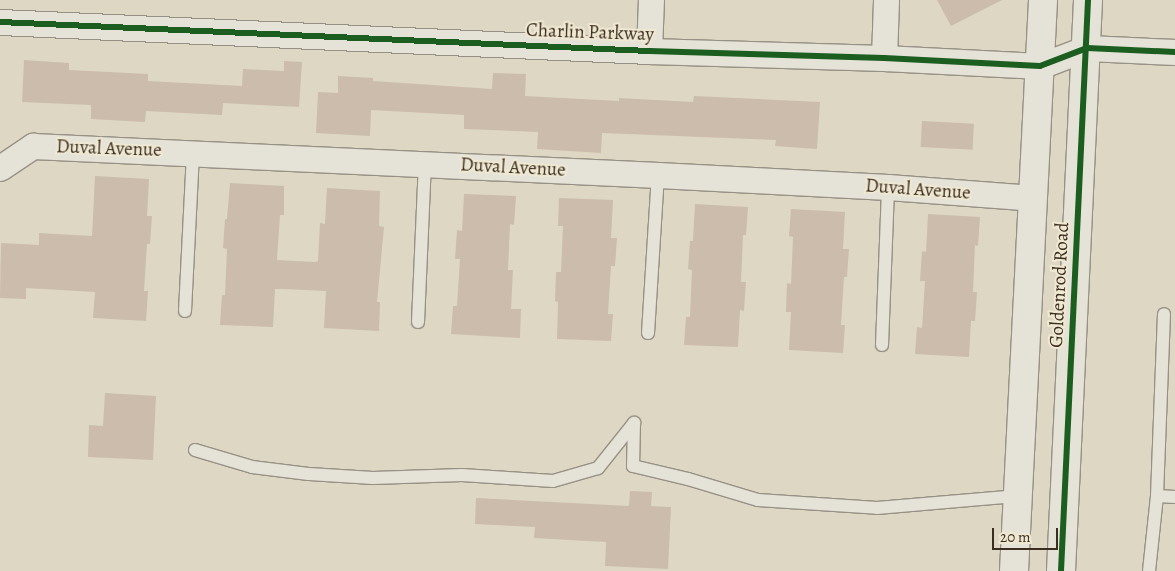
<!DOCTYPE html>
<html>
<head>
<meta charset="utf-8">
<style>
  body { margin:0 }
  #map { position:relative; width:1175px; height:571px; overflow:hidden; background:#ded7c4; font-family:Alegreya,serif }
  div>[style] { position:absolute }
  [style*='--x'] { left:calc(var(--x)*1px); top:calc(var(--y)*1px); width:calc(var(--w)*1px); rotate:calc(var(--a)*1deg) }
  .building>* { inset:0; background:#ccbcab; transform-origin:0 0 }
  .roads { filter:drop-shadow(1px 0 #979185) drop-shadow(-1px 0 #979185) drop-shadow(0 1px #979185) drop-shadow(0 -1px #979185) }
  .lane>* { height:12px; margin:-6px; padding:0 6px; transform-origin:6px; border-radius:6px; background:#e5e2d8 }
  .street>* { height:25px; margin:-12.5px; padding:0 12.5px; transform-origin:12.5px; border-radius:12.5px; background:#e5e2d8 }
  .secondary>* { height:28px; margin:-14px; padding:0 14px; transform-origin:14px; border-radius:14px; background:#e5e2d8 }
  .cycleway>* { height:6px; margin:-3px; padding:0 3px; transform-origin:3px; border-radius:3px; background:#1b5e20 }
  span { translate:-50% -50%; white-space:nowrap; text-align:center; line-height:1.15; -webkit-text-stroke:4px #f0e9d2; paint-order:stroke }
  .street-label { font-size:19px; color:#3c2d21 }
  .scale { position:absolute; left:992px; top:528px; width:66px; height:22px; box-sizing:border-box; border:2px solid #3c2d21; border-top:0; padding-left:6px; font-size:15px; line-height:18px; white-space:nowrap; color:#3c2d21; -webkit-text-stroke:4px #f0e9d2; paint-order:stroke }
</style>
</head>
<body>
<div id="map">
  <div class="building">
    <div style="clip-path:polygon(937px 0,1002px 0,951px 26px)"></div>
    <div style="clip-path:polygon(24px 60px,69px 63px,69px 70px,148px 74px,148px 81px,242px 86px,243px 69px,284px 71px,284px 61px,302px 62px,299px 107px,223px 103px,222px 115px,146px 111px,145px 122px,91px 119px,91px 105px,22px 102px)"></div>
    <div style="clip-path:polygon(493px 73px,526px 74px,525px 96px,619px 101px,619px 98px,693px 102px,694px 96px,820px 102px,817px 149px,775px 146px,776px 140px,602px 133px,601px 153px,537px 149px,538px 132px,464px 129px,464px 115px,371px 110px,370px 136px,316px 133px,318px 92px,338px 93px,338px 76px,373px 78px,373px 81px,492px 89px)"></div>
    <div style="left:922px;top:121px;width:52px;height:26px;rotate:3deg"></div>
    <div style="clip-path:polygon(95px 176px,149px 179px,147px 216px,152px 216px,150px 244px,147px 244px,144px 291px,148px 291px,146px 321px,93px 318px,95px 292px,26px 288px,26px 299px,0 298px,1px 243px,39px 245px,39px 233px,92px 236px)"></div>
    <div style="clip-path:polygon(230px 183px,284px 186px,284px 215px,280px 215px,277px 260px,315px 262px,318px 261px,320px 223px,325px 224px,327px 188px,380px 191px,379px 226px,384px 227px,377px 302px,380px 302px,379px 331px,324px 328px,326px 291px,283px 289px,275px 289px,273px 327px,220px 325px,222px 295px,225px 295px,227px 249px,223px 248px,225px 219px,227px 219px)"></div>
    <div style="clip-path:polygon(464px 194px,516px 196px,514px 225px,510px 224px,508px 270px,513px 270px,511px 309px,521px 309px,520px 338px,451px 334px,453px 306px,457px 306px,460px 259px,455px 259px,457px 230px,462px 231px)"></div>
    <div style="clip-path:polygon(559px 198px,613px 200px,611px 238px,617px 238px,615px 266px,611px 266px,608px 314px,613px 314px,611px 341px,557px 339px,558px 302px,555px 301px,556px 272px,561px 272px,563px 226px,558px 226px)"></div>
    <div style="clip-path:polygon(695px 204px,748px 207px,746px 235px,743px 235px,741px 282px,746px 282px,744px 311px,740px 310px,738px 347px,684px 345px,686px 317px,690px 317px,692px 270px,688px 269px,690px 241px,693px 241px)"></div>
    <div style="clip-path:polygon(791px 209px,845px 212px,843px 249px,849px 249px,847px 277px,844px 277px,841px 325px,845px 325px,843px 353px,789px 350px,791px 312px,786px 312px,787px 283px,791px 284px,793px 237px,789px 236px)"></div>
    <div style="clip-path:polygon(928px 214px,980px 217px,978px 246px,975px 245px,973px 292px,977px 292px,975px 321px,971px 321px,969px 357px,915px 354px,917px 327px,922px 328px,925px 281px,920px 281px,922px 251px,926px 252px)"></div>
    <div style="clip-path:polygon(105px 393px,156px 396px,153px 460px,88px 457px,89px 425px,103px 426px)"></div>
    <div style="clip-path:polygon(630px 491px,652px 492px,651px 506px,671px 507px,668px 569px,605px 566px,606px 542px,534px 538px,535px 527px,475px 524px,476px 498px,629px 506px)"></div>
  </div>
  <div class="roads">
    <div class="lane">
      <div style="--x:185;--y:311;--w:158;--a:-87.1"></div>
      <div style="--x:418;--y:322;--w:158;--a:-87.5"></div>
      <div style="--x:648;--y:333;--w:158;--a:-86.4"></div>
      <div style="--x:882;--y:345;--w:158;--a:-87.8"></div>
      <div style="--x:634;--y:423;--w:43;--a:91.3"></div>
      <div style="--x:633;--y:466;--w:57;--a:13.3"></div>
      <div style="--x:688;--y:479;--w:73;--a:16.7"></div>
      <div style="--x:758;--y:500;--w:119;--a:3.8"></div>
      <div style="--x:877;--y:508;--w:142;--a:-4.9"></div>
      <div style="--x:195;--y:450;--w:59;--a:16.6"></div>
      <div style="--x:252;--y:467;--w:57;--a:7"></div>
      <div style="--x:309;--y:474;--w:64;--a:3.6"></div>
      <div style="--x:373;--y:478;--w:89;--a:-1.9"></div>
      <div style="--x:462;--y:475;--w:91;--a:3.8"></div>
      <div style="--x:553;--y:481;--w:47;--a:-16.1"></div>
      <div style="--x:598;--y:468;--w:58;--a:-51.3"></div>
      <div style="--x:1157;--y:496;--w:18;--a:3"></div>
      <div style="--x:1149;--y:571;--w:75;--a:-83.9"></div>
      <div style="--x:1157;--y:496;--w:182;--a:-87.8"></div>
    </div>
    <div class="street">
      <div style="--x:0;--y:22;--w:650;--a:2.56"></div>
      <div style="--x:649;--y:51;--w:235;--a:1.7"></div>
      <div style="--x:884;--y:58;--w:156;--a:2.9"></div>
      <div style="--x:1040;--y:66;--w:50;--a:-21"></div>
      <div style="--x:1087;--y:48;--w:88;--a:2.6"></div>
      <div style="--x:649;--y:51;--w:51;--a:-87.8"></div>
      <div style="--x:884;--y:58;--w:58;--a:-88"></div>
      <div style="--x:0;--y:168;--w:40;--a:-34"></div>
      <div style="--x:33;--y:146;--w:626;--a:2.66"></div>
      <div style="--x:658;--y:175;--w:230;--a:3"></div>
      <div style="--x:888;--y:187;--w:145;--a:4.3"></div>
    </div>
    <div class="secondary">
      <div style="--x:1014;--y:571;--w:572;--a:-87.09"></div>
      <div style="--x:1061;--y:571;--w:572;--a:-87.29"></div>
    </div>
  </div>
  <div class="cycleway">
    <div style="--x:0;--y:22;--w:650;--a:2.56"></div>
    <div style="--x:649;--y:51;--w:235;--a:1.7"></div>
    <div style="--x:884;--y:58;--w:156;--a:2.9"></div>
    <div style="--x:1040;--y:66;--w:50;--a:-21"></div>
    <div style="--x:1087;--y:48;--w:88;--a:2.6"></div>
    <div style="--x:1061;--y:571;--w:572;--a:-87.29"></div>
  </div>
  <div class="street-label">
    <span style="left:590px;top:33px;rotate:2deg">Charlin Parkway</span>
    <span style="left:109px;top:149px;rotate:2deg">Duval Avenue</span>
    <span style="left:513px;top:168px;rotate:3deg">Duval Avenue</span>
    <span style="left:918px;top:190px;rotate:4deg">Duval Avenue</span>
    <span style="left:1060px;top:285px;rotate:-87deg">Goldenrod Road</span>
  </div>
  <div class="scale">20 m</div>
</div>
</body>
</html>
